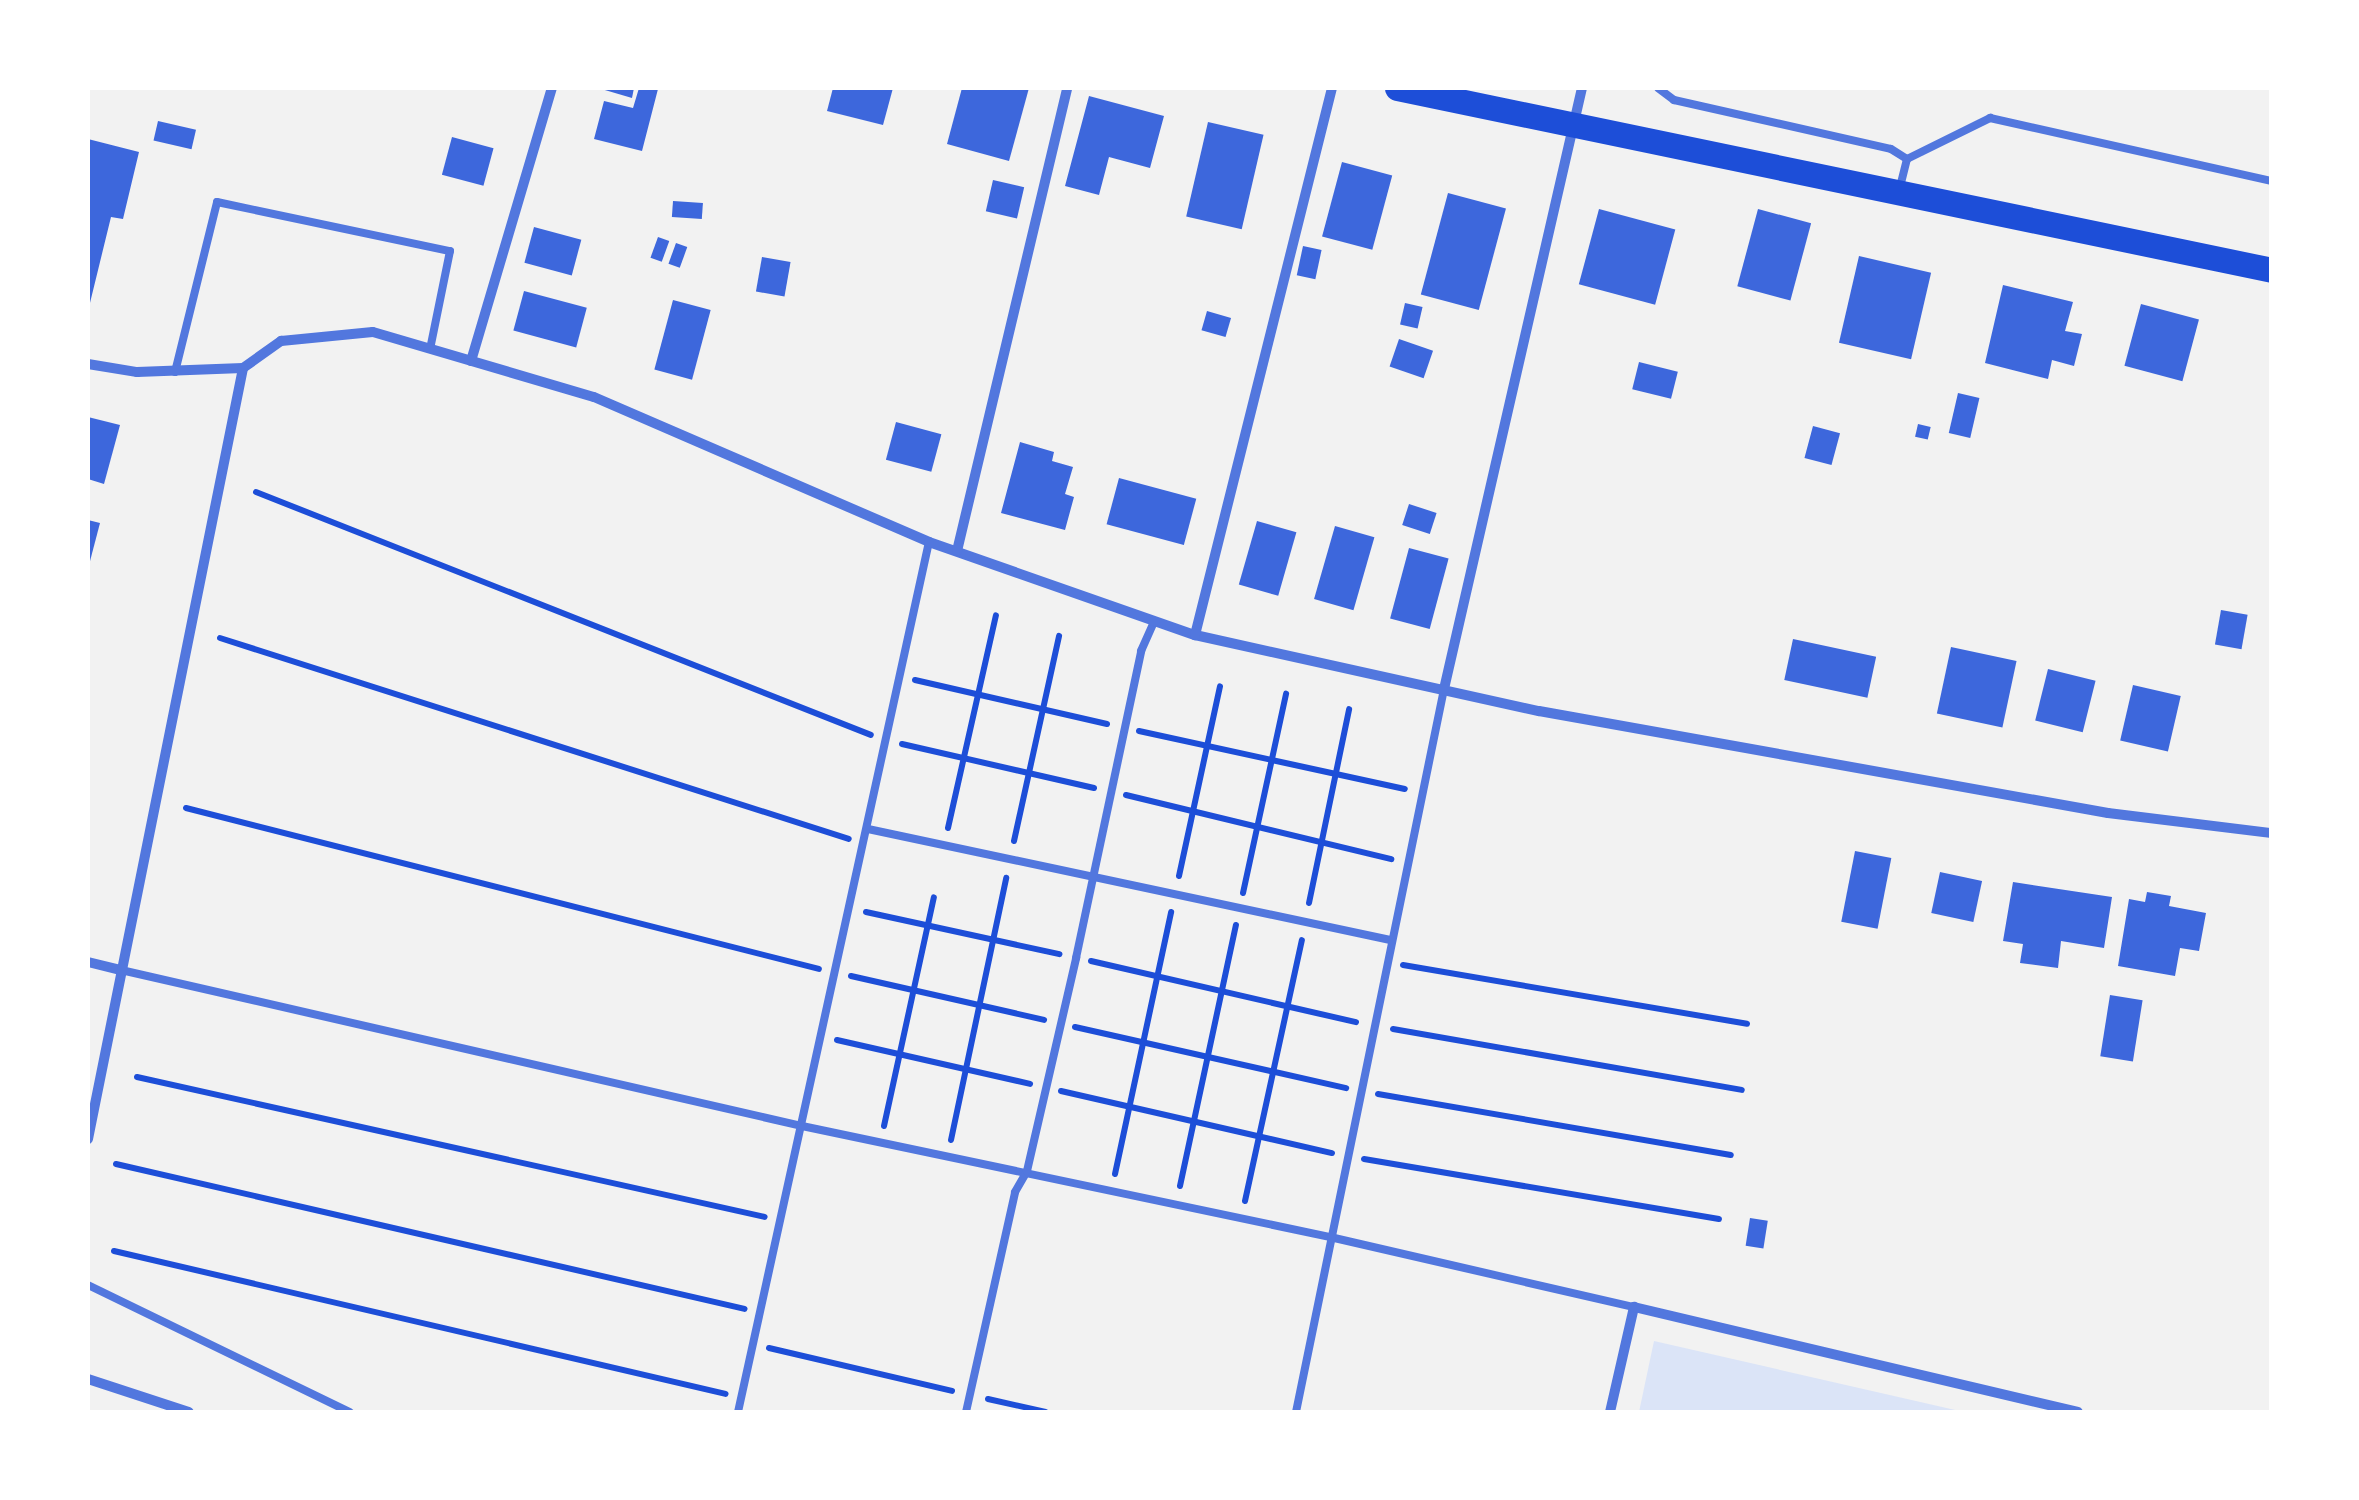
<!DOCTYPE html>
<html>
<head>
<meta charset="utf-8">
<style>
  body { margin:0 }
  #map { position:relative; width:2359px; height:1500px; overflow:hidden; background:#f2f2f2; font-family:Helvetica,sans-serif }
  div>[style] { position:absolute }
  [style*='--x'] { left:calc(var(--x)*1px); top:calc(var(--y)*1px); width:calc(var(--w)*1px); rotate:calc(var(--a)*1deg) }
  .green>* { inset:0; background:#dbe4f7 }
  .building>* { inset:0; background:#3d67dc; transform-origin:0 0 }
  .path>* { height:6px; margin:-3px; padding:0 3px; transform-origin:3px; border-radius:3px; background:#1d4ed8 }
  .service>* { height:8px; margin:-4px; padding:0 4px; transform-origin:4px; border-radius:4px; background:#5277de }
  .minor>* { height:10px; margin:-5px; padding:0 5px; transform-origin:5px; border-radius:5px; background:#5277de }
  .primary>* { height:25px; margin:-12.5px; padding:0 12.5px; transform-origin:12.5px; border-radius:12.5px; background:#1d4ed8 }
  span { translate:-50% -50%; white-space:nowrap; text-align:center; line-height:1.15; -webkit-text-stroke:8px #fff; paint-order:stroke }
  .frame { position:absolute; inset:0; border:90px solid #fff; pointer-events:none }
</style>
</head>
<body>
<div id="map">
  <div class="green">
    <div style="clip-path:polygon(1654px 1341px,1964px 1412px,1639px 1412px)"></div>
  </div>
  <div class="building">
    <div style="clip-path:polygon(598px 88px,634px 88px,632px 98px)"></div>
    <div style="clip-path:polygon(639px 88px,658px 89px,642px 151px,594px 139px,604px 101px,633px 108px)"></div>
    <div style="clip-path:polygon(833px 88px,893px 88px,883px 125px,827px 111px)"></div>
    <div style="clip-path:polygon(962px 88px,1029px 88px,1009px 161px,947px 144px)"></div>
    <div style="clip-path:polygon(1089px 96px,1164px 116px,1150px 168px,1109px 157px,1099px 195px,1065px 186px)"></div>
    <div style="left:158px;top:121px;width:39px;height:20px;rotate:13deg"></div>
    <div style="left:1208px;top:122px;width:57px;height:97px;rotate:13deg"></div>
    <div style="left:452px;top:137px;width:43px;height:39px;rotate:15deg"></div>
    <div style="clip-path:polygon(88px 139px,139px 152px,123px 219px,111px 217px,89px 307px)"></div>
    <div style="left:1342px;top:162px;width:52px;height:77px;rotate:15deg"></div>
    <div style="left:993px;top:180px;width:32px;height:32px;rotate:13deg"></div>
    <div style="left:1448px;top:193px;width:60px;height:105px;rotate:15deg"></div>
    <div style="left:673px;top:201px;width:30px;height:16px;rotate:4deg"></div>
    <div style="left:1599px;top:209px;width:79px;height:78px;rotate:15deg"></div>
    <div style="left:1758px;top:209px;width:55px;height:80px;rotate:15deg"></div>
    <div style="left:534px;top:227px;width:49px;height:37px;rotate:15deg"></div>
    <div style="left:658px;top:237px;width:12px;height:22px;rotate:20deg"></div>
    <div style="left:676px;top:243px;width:12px;height:22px;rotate:20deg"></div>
    <div style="left:1303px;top:246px;width:19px;height:30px;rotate:12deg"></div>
    <div style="left:1859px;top:256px;width:74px;height:89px;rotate:13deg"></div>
    <div style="left:762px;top:257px;width:29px;height:35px;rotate:10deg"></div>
    <div style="clip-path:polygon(2003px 285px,2073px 302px,2065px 331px,2082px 334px,2074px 366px,2052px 360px,2048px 379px,1985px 363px)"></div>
    <div style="left:524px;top:291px;width:65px;height:41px;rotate:15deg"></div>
    <div style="left:673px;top:300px;width:39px;height:72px;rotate:15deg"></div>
    <div style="left:1405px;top:303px;width:18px;height:22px;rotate:13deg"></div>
    <div style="left:2141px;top:304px;width:60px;height:64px;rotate:15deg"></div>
    <div style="left:1207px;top:311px;width:25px;height:20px;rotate:16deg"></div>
    <div style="left:1399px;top:339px;width:36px;height:29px;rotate:19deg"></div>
    <div style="left:1639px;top:362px;width:40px;height:28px;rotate:14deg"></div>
    <div style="left:1958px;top:393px;width:22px;height:41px;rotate:13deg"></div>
    <div style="clip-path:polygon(88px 417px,120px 425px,104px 484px,88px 479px)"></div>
    <div style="left:896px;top:422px;width:47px;height:39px;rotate:15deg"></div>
    <div style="left:1918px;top:424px;width:13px;height:13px;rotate:13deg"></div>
    <div style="left:1813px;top:426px;width:28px;height:33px;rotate:15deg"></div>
    <div style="clip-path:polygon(1020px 442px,1054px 452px,1052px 461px,1073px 467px,1065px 494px,1074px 497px,1065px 530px,1001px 513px)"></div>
    <div style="left:1119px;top:478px;width:80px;height:48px;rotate:15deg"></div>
    <div style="left:1409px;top:504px;width:29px;height:22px;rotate:18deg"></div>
    <div style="clip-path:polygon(88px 520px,100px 523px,89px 565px,88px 565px)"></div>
    <div style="left:1257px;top:521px;width:41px;height:66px;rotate:16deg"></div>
    <div style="left:1335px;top:526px;width:41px;height:76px;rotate:16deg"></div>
    <div style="left:1409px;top:548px;width:41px;height:73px;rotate:15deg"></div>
    <div style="left:2221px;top:610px;width:27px;height:35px;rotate:10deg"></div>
    <div style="left:1793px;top:639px;width:85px;height:42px;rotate:12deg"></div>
    <div style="left:1951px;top:647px;width:67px;height:68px;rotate:12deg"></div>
    <div style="left:2048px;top:669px;width:49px;height:53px;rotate:14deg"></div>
    <div style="left:2133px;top:685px;width:49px;height:57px;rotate:13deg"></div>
    <div style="left:1855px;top:851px;width:37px;height:72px;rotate:11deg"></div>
    <div style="left:1940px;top:872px;width:43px;height:42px;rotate:12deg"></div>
    <div style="clip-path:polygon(2013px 882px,2112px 897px,2104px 948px,2061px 941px,2058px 968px,2020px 963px,2023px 944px,2003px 941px)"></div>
    <div style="clip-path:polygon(2147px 892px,2171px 896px,2169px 906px,2206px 913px,2199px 951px,2180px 948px,2175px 976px,2118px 966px,2129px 899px,2145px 902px)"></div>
    <div style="left:2110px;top:995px;width:33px;height:62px;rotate:9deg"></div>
    <div style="left:1750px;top:1218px;width:18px;height:28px;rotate:9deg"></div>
  </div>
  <div class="path">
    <div style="--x:256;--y:492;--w:661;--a:21.56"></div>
    <div style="--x:220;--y:638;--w:660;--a:17.72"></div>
    <div style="--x:915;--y:680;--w:197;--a:12.9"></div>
    <div style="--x:1139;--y:731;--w:272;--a:12.3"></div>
    <div style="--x:902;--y:744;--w:197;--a:12.9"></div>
    <div style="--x:1126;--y:795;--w:273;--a:13.6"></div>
    <div style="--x:186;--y:808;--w:653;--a:14.27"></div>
    <div style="--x:948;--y:828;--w:218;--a:-77.3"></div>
    <div style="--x:1014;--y:841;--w:210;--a:-77.6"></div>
    <div style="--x:1179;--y:876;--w:194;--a:-77.8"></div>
    <div style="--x:1243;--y:893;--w:204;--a:-77.8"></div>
    <div style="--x:1309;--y:903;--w:198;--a:-78.3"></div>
    <div style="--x:866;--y:912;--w:198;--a:12.3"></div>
    <div style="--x:1091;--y:961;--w:272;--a:13"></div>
    <div style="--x:1403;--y:965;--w:349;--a:9.7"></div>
    <div style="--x:851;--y:976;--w:198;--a:12.8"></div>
    <div style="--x:1075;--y:1027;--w:278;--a:12.7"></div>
    <div style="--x:1393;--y:1029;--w:354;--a:9.9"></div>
    <div style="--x:837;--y:1040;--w:198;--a:12.8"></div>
    <div style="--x:137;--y:1077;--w:643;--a:12.57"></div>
    <div style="--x:1061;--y:1091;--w:278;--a:12.9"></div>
    <div style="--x:1378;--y:1094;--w:358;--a:9.8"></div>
    <div style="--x:884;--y:1126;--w:234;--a:-77.7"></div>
    <div style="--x:951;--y:1140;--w:268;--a:-78.1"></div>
    <div style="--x:1364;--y:1159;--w:360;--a:9.6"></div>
    <div style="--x:116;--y:1164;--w:645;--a:12.98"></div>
    <div style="--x:1115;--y:1174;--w:268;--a:-77.9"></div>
    <div style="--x:1180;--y:1186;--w:267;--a:-77.9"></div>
    <div style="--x:1245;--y:1201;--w:267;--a:-77.7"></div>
    <div style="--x:114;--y:1251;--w:628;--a:13.15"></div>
    <div style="--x:769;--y:1348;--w:188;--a:13.2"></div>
    <div style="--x:988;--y:1399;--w:59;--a:12.6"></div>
  </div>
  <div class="service">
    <div style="--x:1658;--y:88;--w:20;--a:37"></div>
    <div style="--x:1674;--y:100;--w:222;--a:12.7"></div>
    <div style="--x:1891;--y:149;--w:19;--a:32"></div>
    <div style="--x:1900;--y:187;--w:29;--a:-76"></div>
    <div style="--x:1907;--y:159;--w:93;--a:-26.3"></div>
    <div style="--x:1990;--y:118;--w:289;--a:12.6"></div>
    <div style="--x:175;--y:372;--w:175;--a:-76.1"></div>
    <div style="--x:217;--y:202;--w:238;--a:11.9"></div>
    <div style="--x:450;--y:251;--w:100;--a:101.5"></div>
    <div style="--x:868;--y:829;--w:534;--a:12"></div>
    <div style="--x:121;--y:970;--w:699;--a:12.9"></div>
    <div style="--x:802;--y:1126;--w:540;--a:11.87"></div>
    <div style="--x:1330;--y:1237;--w:312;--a:13"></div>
    <div style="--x:88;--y:1285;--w:291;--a:25.9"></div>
    <div style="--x:738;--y:1412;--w:891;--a:-77.62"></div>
    <div style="--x:966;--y:1412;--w:225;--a:-77.4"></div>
    <div style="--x:1015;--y:1192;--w:24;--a:-60"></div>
    <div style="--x:1027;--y:1171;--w:219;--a:-77"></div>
    <div style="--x:1076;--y:958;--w:314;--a:-78"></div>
    <div style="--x:1141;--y:651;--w:30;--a:-66"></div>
    <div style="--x:1296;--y:1412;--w:738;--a:-78.43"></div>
  </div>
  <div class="minor">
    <div style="--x:471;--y:361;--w:285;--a:-73.5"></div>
    <div style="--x:88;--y:364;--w:50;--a:9.3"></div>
    <div style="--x:137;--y:372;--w:106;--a:-2.2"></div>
    <div style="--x:243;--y:368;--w:47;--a:-35.4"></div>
    <div style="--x:281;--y:341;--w:92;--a:-5.6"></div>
    <div style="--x:373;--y:332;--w:230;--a:16.4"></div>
    <div style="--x:594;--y:397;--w:365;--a:23.4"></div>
    <div style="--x:929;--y:542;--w:282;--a:19.3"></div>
    <div style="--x:1195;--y:635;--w:352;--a:12.5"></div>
    <div style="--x:1539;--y:711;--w:578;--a:10.16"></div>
    <div style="--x:2108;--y:813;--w:165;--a:7"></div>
    <div style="--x:957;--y:551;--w:476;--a:-76.6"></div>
    <div style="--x:1195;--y:635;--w:564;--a:-75.94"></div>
    <div style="--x:1444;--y:689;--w:617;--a:-77.07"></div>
    <div style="--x:88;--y:962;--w:34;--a:14"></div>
    <div style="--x:88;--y:1139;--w:786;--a:-78.63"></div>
    <div style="--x:88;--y:1379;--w:106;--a:18.1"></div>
    <div style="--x:1610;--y:1412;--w:108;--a:-77.1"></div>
    <div style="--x:1634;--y:1307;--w:456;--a:13.3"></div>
  </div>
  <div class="primary">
    <div style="--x:1397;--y:88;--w:894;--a:11.75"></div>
  </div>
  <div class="frame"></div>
</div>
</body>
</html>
